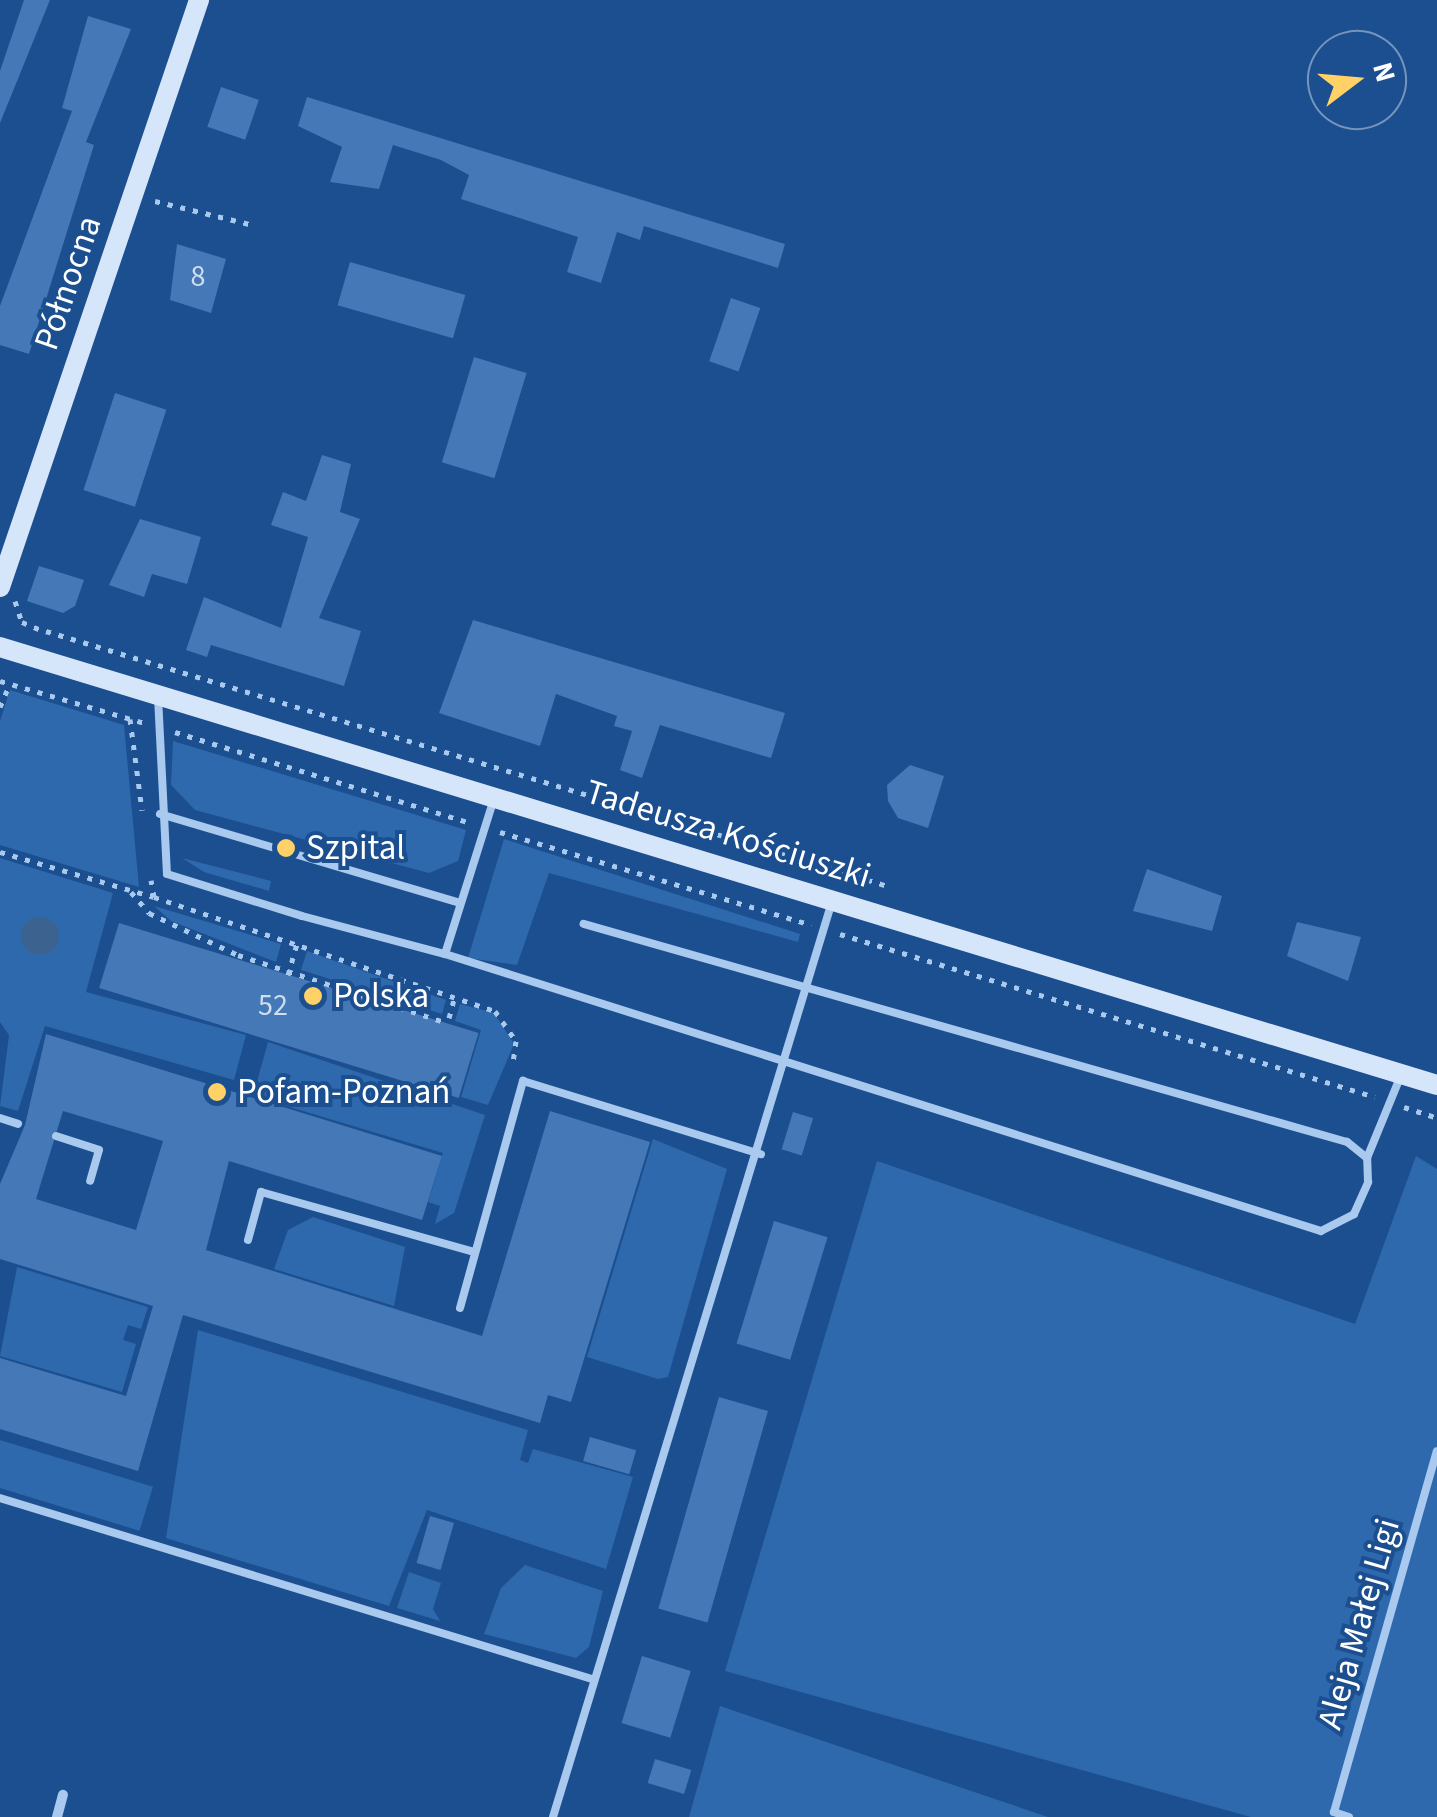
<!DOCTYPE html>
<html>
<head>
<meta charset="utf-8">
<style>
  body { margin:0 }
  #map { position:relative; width:1437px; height:1817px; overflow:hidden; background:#1b4f8f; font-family:"Source Sans 3",sans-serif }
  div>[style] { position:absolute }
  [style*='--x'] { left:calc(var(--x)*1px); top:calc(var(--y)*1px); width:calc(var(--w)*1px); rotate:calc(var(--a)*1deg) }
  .green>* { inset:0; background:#2e69ad; transform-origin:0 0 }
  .water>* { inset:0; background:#3c6290 }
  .round { border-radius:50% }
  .building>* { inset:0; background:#4478b7; transform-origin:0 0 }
  .path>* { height:5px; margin-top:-2.5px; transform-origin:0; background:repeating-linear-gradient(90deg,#a9c9ee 0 5px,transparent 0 13px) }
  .lane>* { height:8px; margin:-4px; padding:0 4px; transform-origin:4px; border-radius:4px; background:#a9c9ee }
  .street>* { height:10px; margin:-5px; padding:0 5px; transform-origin:5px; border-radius:5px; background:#a9c9ee }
  .secondary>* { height:20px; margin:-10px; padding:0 10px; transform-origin:10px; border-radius:10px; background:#d6e6fa }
  .dots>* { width:28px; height:28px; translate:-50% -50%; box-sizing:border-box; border:5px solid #1b4f8f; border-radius:50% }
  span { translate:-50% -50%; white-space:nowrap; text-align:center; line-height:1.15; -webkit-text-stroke:8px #1b4f8f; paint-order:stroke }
  .number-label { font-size:30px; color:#d0dded }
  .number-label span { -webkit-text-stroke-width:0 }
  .street-label { font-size:35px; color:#fff }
  .poi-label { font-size:35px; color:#fff }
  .left { translate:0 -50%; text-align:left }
  .north { position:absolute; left:1307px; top:30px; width:100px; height:100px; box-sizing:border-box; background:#1b4f8f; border:2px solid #7695bc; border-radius:50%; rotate:74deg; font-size:28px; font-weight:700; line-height:40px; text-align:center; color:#fff }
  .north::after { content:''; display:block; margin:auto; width:35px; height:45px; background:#ffd166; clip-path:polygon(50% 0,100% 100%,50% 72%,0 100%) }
</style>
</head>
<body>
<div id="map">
  <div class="green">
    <div style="clip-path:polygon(10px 690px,124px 725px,139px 887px,0 845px,0 721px)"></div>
    <div style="clip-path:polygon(173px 741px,466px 830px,458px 861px,429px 873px,195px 810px,171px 785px)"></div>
    <div style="clip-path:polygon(504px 839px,800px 934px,798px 942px,549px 873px,517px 965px,468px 958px)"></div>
    <div style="clip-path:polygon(0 858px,113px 893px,86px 992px,246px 1035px,234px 1080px,45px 1026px,18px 1111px,0 1106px,9px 1035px,0 1022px)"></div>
    <div style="clip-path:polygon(182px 858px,271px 881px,269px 891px,204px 872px)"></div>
    <div style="clip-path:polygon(154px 906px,281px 944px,276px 962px,171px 921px)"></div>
    <div style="clip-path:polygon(307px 951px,446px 1000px,442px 1014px,301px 970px)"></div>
    <div style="clip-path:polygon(460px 1004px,494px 1013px,514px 1044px,488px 1105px,461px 1097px,481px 1030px,455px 1021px)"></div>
    <div style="clip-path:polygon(268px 1042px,485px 1115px,454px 1213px,435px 1224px,440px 1206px,428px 1202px,443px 1153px,253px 1096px)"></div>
    <div style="clip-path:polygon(653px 1139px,727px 1169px,668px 1377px,658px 1379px,587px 1357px)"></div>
    <div style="clip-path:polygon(1416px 1156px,1437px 1169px,1437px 1817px,1251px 1817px,725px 1671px,877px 1161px,1355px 1324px)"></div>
    <div style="clip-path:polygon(313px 1217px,405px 1247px,394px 1306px,274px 1269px,288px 1230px)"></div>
    <div style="clip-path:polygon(17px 1267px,148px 1307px,141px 1329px,128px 1325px,123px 1340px,136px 1344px,122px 1392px,0 1356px)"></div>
    <div style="clip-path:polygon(198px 1330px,528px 1430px,520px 1460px,528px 1463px,533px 1449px,633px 1477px,606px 1569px,427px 1510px,389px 1606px,166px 1538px)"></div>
    <div style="left:0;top:1440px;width:160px;height:46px;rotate:17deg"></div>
    <div style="clip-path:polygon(525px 1565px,603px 1591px,589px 1647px,576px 1658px,484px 1634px,501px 1588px)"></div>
    <div style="clip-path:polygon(409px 1572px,441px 1583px,433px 1609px,440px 1621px,397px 1608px)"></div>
    <div style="clip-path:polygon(720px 1706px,1048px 1817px,689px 1817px)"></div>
  </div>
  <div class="water">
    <div class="round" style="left:21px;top:917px;width:38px;height:38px"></div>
  </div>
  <div class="building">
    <div style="clip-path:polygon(24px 0,50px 0,0 123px,0 71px)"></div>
    <div style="clip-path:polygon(88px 16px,131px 29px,86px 142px,94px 145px,29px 354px,0 345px,0 306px,72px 111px,62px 108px)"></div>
    <div style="left:221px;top:87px;width:40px;height:42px;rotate:19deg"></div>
    <div style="clip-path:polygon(307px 97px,785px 244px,778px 268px,644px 226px,640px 240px,617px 232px,601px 283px,567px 272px,578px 237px,461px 199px,469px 175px,441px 160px,393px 145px,379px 189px,330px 182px,342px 147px,298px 126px)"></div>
    <div style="clip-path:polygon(177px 244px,226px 259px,211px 313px,170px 300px)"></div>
    <div style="left:350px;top:262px;width:120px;height:45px;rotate:16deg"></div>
    <div style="left:731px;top:298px;width:31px;height:67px;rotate:19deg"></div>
    <div style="left:474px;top:357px;width:55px;height:110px;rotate:17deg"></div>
    <div style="left:115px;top:393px;width:54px;height:102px;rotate:18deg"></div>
    <div style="clip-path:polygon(322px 455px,351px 464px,340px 512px,360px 519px,319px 618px,361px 631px,344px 686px,211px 645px,207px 657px,186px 650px,204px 597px,281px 628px,308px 537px,271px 525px,283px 492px,306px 501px)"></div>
    <div style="clip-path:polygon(140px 519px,201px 537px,187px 584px,152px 574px,144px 597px,109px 585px)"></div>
    <div style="clip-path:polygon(39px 566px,84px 580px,75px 606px,63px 613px,27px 601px)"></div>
    <div style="clip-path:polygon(473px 620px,785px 713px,771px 758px,660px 725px,642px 778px,620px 770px,632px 731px,614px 726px,617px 716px,556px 694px,540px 746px,439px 713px)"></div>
    <div style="clip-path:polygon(910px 765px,944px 776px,928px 828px,898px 818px,888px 801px,887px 785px)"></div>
    <div style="clip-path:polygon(1147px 869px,1222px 896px,1212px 931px,1133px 911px)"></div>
    <div style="clip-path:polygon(1297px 922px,1361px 937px,1348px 981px,1287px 956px)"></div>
    <div style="left:119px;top:923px;width:376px;height:68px;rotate:17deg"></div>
    <div style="clip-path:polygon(evenodd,46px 1034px,442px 1156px,422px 1220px,229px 1161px,206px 1250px,482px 1336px,550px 1111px,650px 1142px,571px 1402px,548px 1395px,540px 1423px,183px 1315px,138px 1471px,0 1429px,0 1358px,126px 1396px,153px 1306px,0 1259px,0 1184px,25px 1125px,46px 1034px,63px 1111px,163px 1141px,136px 1230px,36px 1199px,63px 1111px)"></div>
    <div style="left:793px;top:1112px;width:21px;height:39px;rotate:17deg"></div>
    <div style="left:774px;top:1221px;width:56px;height:128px;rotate:17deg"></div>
    <div style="left:719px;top:1397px;width:51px;height:220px;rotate:16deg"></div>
    <div style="left:590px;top:1437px;width:48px;height:25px;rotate:16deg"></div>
    <div style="left:430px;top:1516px;width:25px;height:49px;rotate:16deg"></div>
    <div style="left:642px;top:1656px;width:51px;height:70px;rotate:17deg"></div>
    <div style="left:655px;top:1759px;width:38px;height:25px;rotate:17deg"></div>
  </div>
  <div class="path">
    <div style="--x:155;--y:201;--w:97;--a:13.7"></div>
    <div style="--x:15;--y:601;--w:22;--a:72"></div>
    <div style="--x:22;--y:622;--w:26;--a:23"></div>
    <div style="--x:46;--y:631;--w:880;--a:16.85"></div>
    <div style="--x:0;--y:681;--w:151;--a:16.2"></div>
    <div style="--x:0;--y:707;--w:25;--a:-67"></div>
    <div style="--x:130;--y:719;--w:92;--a:82.5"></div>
    <div style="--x:175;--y:732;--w:309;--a:17.1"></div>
    <div style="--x:500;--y:832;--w:325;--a:16.6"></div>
    <div style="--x:0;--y:852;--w:160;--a:16.3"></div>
    <div style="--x:154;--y:897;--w:17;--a:-100"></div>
    <div style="--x:131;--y:892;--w:28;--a:49"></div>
    <div style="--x:149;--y:913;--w:98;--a:25.3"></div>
    <div style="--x:238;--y:955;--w:220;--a:18"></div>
    <div style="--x:154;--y:897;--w:360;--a:18.5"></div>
    <div style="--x:495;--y:1011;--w:37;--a:55"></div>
    <div style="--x:516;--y:1041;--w:21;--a:98"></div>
    <div style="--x:840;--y:934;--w:559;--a:16.94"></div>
    <div style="--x:288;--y:975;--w:32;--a:-74"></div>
    <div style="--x:449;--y:1018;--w:20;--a:-75"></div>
    <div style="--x:1404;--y:1107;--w:35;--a:18"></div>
  </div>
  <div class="lane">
    <div style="--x:158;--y:697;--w:177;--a:87.1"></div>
    <div style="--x:167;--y:874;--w:141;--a:17.3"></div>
    <div style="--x:302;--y:916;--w:148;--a:14.9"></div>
    <div style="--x:445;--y:954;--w:159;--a:-72.5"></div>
    <div style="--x:160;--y:814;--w:311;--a:16.5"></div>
    <div style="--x:445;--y:954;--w:919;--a:17.55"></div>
    <div style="--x:1321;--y:1231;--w:37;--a:-27"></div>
    <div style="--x:1354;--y:1214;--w:35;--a:-66"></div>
    <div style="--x:1368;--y:1182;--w:24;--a:-92"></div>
    <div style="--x:1367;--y:1158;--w:26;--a:-141"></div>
    <div style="--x:1347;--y:1142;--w:794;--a:-164.05"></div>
    <div style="--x:0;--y:1118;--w:19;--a:18"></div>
    <div style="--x:56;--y:1136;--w:45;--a:18"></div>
    <div style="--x:99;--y:1150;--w:32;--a:106"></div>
    <div style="--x:1367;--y:1158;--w:90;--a:-67.7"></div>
    <div style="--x:248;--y:1240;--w:50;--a:-74.8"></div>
    <div style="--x:261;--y:1192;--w:222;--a:15.7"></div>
    <div style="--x:460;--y:1308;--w:236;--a:-74.5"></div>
    <div style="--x:523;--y:1081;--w:249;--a:17.1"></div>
    <div style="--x:0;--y:1498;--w:619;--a:17"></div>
    <div style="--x:553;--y:1817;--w:953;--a:-73.05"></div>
    <div style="--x:1349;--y:1817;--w:16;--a:-162"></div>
    <div style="--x:1334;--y:1812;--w:375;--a:-74.1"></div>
  </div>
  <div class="street">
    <div style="--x:57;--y:1817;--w:23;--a:-75"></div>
  </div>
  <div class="secondary">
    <div style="--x:0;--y:587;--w:620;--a:-71.27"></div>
    <div style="--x:0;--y:647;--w:1502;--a:16.95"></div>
  </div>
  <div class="dots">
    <div style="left:286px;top:848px;background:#ffd166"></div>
    <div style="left:313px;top:996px;background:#ffd166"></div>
    <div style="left:217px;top:1092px;background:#ffd166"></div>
  </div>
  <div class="number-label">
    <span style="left:198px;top:277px">8</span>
    <span style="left:273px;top:1006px">52</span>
  </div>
  <div class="street-label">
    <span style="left:68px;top:283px;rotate:-71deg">Północna</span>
    <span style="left:728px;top:834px;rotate:17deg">Tadeusza Kościuszki</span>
    <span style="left:1359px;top:1624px;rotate:-74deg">Aleja Małej Ligi</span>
  </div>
  <div class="poi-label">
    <span class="left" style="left:306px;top:848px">Szpital</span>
    <span class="left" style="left:333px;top:996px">Polska</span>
    <span class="left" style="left:237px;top:1092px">Pofam-Poznań</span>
  </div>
  <div class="north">N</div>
</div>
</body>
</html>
